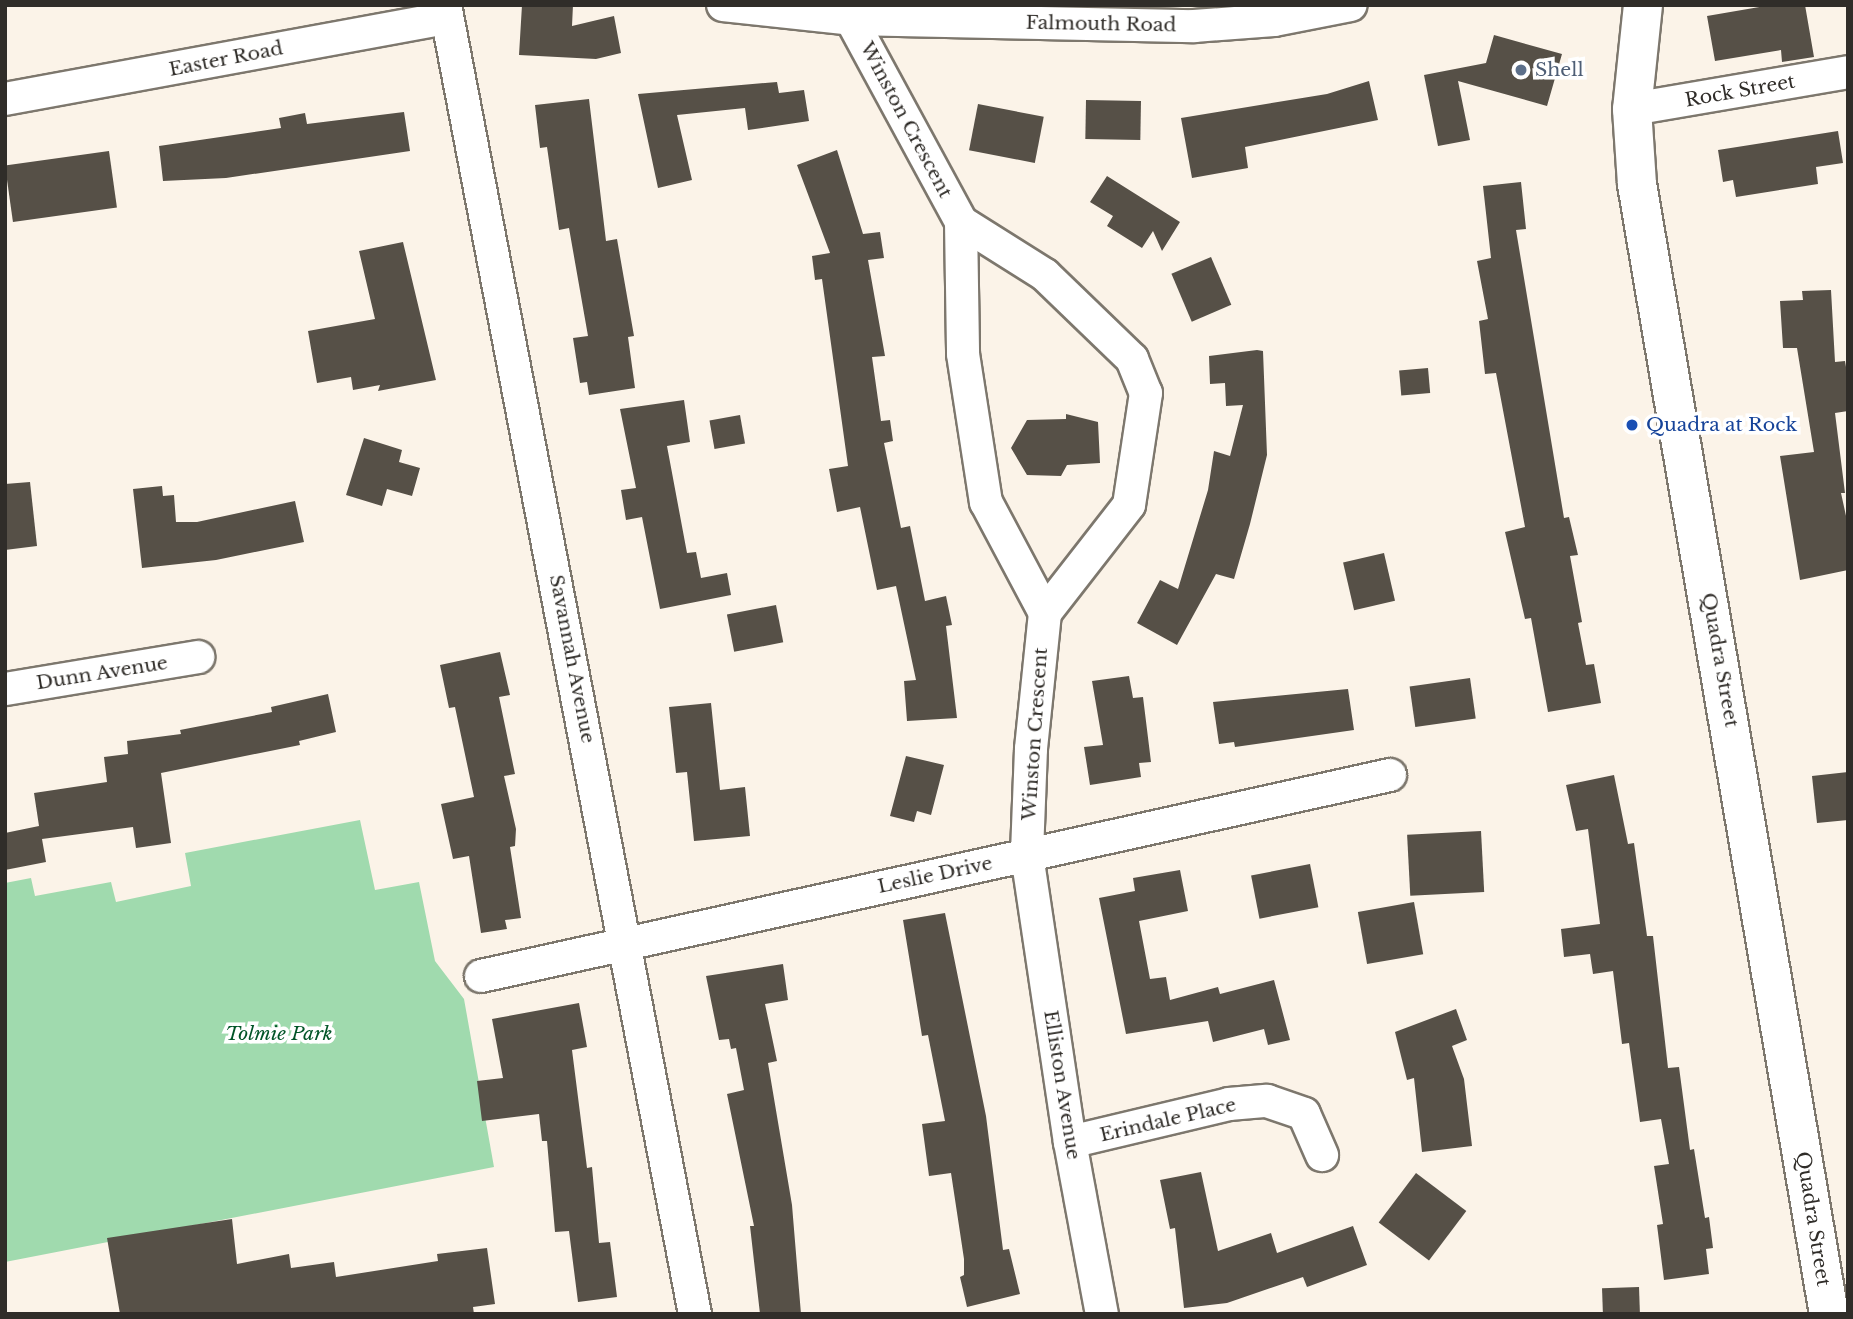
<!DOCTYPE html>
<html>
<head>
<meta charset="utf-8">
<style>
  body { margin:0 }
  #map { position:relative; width:1853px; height:1319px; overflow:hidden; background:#fbf3e8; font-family:"Libre Baskerville",serif }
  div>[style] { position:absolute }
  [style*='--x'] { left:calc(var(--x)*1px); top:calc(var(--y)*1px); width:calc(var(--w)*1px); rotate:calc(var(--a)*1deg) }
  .green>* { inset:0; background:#a0daae }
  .building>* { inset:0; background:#565047; transform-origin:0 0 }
  .roads { filter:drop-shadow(2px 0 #7d776d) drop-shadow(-2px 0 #7d776d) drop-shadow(0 2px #7d776d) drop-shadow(0 -2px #7d776d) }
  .minor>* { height:32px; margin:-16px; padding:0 16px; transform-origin:16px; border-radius:16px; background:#fff }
  .major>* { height:38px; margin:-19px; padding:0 19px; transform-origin:19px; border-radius:19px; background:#fff }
  .dots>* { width:19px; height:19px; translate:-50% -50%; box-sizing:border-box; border:4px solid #fff; border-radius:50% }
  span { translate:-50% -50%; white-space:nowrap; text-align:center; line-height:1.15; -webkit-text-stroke:7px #fff; paint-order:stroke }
  .street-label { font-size:19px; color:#302d29 }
  .service-label { font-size:19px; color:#4e5e75 }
  .left { translate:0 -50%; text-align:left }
  .transit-label { font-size:19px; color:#164399 }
  .park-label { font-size:19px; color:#015427; font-style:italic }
  .frame { position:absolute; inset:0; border:7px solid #302d29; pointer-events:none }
</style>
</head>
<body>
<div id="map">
  <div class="green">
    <div style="clip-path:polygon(360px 820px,375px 890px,419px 882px,435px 961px,464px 999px,494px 1167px,5px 1262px,5px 883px,31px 878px,35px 896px,111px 882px,116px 902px,191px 886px,185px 853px)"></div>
  </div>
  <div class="building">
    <div style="clip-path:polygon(522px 5px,573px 5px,572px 26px,614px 16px,621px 53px,596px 59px,519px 55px)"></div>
    <div style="clip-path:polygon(1771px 5px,1805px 5px,1814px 57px,1782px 62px,1781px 50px,1715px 61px,1707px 16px)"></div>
    <div style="clip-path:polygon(1494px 35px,1562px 54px,1547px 106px,1458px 81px,1470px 140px,1438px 146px,1424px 75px,1486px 63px)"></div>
    <div style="clip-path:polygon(1369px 81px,1378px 120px,1245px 147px,1248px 168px,1192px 178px,1181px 118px,1327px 94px)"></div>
    <div style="clip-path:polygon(777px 82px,779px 93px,804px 90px,809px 121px,748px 130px,745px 108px,677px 115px,692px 180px,658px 188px,638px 94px)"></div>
    <div style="clip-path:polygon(589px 99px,606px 241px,617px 239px,634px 336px,628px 337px,635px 388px,589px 395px,587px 382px,580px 383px,573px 338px,588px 336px,569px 228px,559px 230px,547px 147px,540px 148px,535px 105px)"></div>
    <div style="left:1086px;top:100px;width:55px;height:39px;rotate:1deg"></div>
    <div style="left:978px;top:104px;width:67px;height:47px;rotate:11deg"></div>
    <div style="clip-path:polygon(404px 112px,410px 151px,226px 178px,163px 181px,159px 146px,281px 128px,279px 118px,305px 113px,307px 124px)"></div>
    <div style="clip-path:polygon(1838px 131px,1843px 163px,1816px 167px,1818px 184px,1736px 197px,1733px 180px,1723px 182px,1718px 150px)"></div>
    <div style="clip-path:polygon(837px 150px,863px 234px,880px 232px,884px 258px,868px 260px,885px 356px,872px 357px,881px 421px,890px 420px,893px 441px,884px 443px,901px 528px,910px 526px,925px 601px,946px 596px,952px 625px,946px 626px,957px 718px,907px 721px,904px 681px,916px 680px,896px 586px,877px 590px,860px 507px,837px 512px,829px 469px,848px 466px,822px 279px,815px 280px,812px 256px,830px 253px,797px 165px)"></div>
    <div style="left:109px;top:151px;width:57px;height:105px;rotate:82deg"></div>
    <div style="clip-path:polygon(1107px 176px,1180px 222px,1162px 251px,1153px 231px,1142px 248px,1107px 226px,1113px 216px,1090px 202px)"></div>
    <div style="clip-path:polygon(1521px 182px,1526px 229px,1516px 230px,1564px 518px,1569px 517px,1578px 555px,1570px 556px,1582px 622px,1578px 623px,1586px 665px,1594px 664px,1601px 703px,1548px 712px,1531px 618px,1525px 619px,1505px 532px,1525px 527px,1496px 373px,1485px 374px,1479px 321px,1488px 319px,1477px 261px,1491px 258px,1483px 186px)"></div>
    <div style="clip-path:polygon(403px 242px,436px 380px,378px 391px,380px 385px,353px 390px,351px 377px,317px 383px,308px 331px,375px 319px,359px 251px)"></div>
    <div style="left:1211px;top:257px;width:52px;height:43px;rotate:67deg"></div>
    <div style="clip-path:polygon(1831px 290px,1835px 362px,1845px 361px,1848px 379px,1848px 411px,1835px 413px,1845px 493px,1841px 493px,1848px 525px,1848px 570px,1800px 580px,1780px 456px,1814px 452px,1797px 348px,1783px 348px,1780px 301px,1803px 300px,1802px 291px)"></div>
    <div style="clip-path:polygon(1257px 350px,1263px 351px,1267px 455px,1250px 524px,1234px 579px,1216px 574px,1177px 645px,1137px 623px,1160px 580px,1178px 589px,1208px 490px,1214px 451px,1230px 456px,1243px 405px,1226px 406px,1225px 383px,1210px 384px,1209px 356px)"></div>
    <div style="left:1428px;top:368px;width:25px;height:29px;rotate:85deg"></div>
    <div style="clip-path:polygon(684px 400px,690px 442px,667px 446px,687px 553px,696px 552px,701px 578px,727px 573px,731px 595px,660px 609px,642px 517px,626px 520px,621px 490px,636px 488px,620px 409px)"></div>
    <div style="clip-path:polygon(1066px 414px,1098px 422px,1100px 463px,1067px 465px,1061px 476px,1027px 475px,1011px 448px,1027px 420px,1066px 419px)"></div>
    <div style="left:740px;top:415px;width:29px;height:31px;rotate:80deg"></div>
    <div style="clip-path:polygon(364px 438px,402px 450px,399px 462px,420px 468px,412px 496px,387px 489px,382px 506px,346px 495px)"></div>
    <div style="clip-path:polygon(30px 482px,37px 546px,5px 550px,5px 484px)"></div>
    <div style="clip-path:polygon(162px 486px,163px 496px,174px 495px,176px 522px,197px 522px,295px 501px,304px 542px,216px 560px,142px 568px,133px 489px)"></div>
    <div style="left:1384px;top:553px;width:49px;height:42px;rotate:77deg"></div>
    <div style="left:776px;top:605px;width:38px;height:50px;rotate:79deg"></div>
    <div style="clip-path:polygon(500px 652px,510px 695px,499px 697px,515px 774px,504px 776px,516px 829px,515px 846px,510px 847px,521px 918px,505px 920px,507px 929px,481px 933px,469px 856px,453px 859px,441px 804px,474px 797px,455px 707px,449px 708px,440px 665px)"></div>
    <div style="clip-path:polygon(1129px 676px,1133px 698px,1143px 697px,1151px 762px,1139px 763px,1141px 777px,1090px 785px,1084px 747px,1103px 745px,1092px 681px)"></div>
    <div style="left:1470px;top:678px;width:41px;height:61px;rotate:82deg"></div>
    <div style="clip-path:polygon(1348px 689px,1354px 730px,1235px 747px,1234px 742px,1219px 744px,1213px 702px)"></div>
    <div style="clip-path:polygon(328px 694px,336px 732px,299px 741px,300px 745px,161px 773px,171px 843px,136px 848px,133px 827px,42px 839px,46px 862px,5px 870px,5px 833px,39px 826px,34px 793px,107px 782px,104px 757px,128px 754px,127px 741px,181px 734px,180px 730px,272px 712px,271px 707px)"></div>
    <div style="clip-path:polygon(711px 703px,720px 790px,745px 787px,750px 836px,694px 841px,687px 772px,676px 773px,669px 707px)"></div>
    <div style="clip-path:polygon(906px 756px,944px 765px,931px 815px,917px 811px,914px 822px,890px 816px)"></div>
    <div style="clip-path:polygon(1848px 772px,1848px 820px,1817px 823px,1812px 776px)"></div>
    <div style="clip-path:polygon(1614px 775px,1628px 844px,1634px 843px,1647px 936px,1653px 936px,1668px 1068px,1679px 1067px,1690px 1150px,1694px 1149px,1705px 1218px,1709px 1217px,1713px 1248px,1706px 1249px,1709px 1274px,1664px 1280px,1657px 1225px,1663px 1224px,1654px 1166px,1669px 1164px,1661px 1119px,1640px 1122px,1629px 1043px,1622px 1044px,1613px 971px,1593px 974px,1590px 954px,1564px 957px,1561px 929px,1600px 924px,1588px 829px,1576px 831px,1566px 785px)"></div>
    <div style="left:1481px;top:831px;width:61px;height:74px;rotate:87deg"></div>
    <div style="left:1310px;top:864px;width:44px;height:60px;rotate:79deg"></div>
    <div style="clip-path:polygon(1180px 870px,1188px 911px,1139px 921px,1150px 979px,1166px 977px,1170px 1000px,1218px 987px,1220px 994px,1274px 980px,1290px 1040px,1268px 1045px,1264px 1029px,1213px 1042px,1208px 1021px,1126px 1034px,1099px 898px,1135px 891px,1133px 878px)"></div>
    <div style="left:1414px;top:902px;width:53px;height:57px;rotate:80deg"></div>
    <div style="clip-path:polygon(945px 913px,986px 1116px,1003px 1250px,1009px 1249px,1020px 1294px,967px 1307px,960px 1277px,964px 1275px,964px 1259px,951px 1173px,929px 1176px,922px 1124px,945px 1121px,928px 1035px,922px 1036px,903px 920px)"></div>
    <div style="clip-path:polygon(783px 964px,788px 1000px,765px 1004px,777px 1061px,768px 1063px,792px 1205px,801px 1314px,760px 1314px,750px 1226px,754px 1226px,727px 1094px,744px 1090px,736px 1048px,731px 1049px,729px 1039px,719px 1040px,706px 976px)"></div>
    <div style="clip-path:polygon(579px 1003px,587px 1047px,572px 1050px,587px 1168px,592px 1167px,599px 1243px,610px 1242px,617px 1297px,578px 1302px,569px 1231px,555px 1232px,547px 1141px,542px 1141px,539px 1114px,482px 1121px,477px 1081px,503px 1078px,492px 1019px)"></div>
    <div style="clip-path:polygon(1456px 1009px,1467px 1040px,1452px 1046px,1464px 1079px,1472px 1146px,1422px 1152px,1414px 1078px,1407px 1080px,1395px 1032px)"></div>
    <div style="clip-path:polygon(1201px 1172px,1218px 1251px,1271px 1233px,1277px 1253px,1353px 1226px,1367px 1265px,1307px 1287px,1303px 1277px,1227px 1303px,1184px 1308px,1175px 1228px,1170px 1229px,1160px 1180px)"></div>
    <div style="left:1416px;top:1173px;width:63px;height:62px;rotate:37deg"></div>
    <div style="clip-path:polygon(232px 1219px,237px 1264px,289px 1254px,291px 1268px,334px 1262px,336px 1277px,438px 1261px,437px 1254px,487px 1248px,495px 1304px,473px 1307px,474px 1314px,120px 1314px,107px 1238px)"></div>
    <div style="left:1639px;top:1287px;width:27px;height:37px;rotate:88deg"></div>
  </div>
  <div class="roads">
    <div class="minor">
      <div style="--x:445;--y:5;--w:1333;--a:79.19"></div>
      <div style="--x:723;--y:5;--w:129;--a:6.2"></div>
      <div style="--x:851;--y:19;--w:343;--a:1.2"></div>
      <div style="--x:1194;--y:26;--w:80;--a:-4.3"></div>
      <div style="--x:1274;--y:20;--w:78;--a:-11"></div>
      <div style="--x:851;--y:19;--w:231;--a:61.5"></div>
      <div style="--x:961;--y:222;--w:132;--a:89.1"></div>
      <div style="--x:963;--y:354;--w:150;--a:81.2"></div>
      <div style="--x:986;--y:502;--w:126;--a:62"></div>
      <div style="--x:1045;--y:613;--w:137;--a:95.9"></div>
      <div style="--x:1031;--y:749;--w:106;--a:92.2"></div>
      <div style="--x:1027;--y:855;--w:290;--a:81.5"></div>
      <div style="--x:1070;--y:1142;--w:175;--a:79.5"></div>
      <div style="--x:5;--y:99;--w:449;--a:-10.4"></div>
      <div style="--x:1632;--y:109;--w:219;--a:-9.7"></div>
      <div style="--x:961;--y:222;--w:99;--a:32.2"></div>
      <div style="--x:1045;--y:275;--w:121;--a:44"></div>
      <div style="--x:1132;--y:359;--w:37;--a:68"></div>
      <div style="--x:1146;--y:393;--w:113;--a:98.6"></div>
      <div style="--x:1129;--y:505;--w:137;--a:127.9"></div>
      <div style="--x:5;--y:689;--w:196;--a:-9.4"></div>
      <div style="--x:481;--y:976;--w:931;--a:-12.47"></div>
      <div style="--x:1070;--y:1142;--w:163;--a:-13.4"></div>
      <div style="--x:1229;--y:1104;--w:38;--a:-5"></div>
      <div style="--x:1267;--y:1101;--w:39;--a:19"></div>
      <div style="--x:1304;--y:1114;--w:45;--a:66.3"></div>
    </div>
    <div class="major">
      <div style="--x:1643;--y:5;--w:105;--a:96"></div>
      <div style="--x:1632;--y:109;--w:75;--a:86.2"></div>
      <div style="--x:1637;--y:184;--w:1146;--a:80.36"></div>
    </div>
  </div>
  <div class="dots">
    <div style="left:1521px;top:70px;background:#5c6f8a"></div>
    <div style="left:1632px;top:425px;background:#1a4fb4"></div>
  </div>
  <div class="street-label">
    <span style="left:1101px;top:24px;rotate:1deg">Falmouth Road</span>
    <span style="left:226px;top:59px;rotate:-11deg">Easter Road</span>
    <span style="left:1740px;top:91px;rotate:-10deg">Rock Street</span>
    <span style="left:906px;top:120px;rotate:62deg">Winston Crescent</span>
    <span style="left:572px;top:659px;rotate:79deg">Savannah Avenue</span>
    <span style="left:1720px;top:660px;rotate:80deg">Quadra Street</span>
    <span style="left:102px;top:673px;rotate:-9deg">Dunn Avenue</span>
    <span style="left:1035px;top:734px;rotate:-86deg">Winston Crescent</span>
    <span style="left:935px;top:875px;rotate:-12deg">Leslie Drive</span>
    <span style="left:1062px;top:1085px;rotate:81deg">Elliston Avenue</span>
    <span style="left:1168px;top:1120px;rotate:-13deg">Erindale Place</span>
    <span style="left:1813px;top:1219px;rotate:81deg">Quadra Street</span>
  </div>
  <div class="service-label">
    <span class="left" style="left:1535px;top:70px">Shell</span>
  </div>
  <div class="transit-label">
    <span class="left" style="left:1646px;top:425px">Quadra at Rock</span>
  </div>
  <div class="park-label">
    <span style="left:279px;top:1034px">Tolmie Park</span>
  </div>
  <div class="frame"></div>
</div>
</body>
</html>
